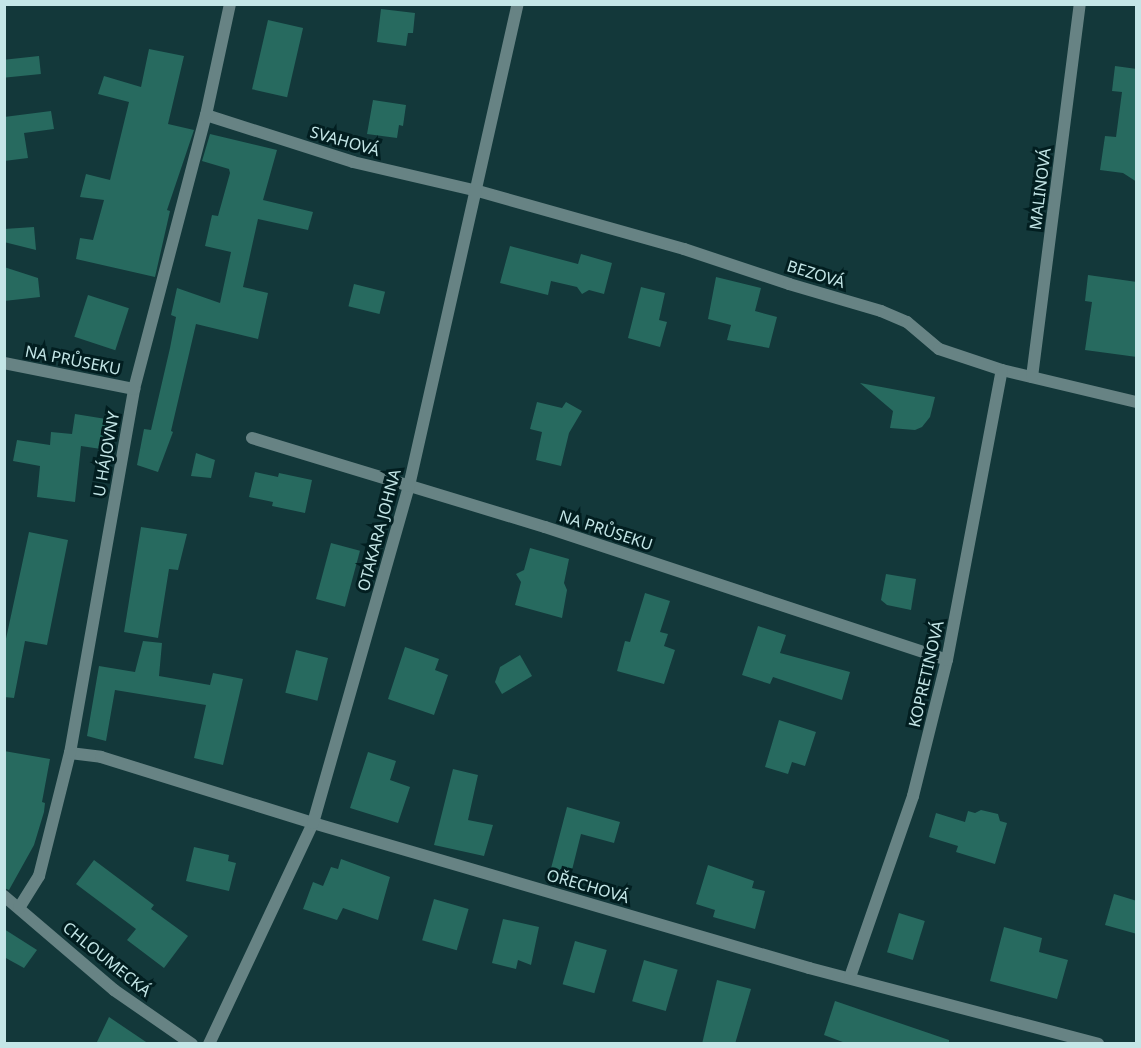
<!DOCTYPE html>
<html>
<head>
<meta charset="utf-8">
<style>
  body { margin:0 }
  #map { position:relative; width:1141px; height:1048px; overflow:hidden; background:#13383a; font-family:"Noto Sans",sans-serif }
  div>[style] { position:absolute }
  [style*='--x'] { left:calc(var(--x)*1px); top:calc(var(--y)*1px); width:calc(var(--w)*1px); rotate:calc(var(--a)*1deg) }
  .building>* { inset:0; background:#276a5f; transform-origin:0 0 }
  .street>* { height:12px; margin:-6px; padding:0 6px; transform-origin:6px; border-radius:6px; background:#678384 }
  span { translate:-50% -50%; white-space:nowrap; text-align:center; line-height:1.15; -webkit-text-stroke:6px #021e20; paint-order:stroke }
  .street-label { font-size:16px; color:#c4e6e7 }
  .frame { position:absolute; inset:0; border:6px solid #c4e6e7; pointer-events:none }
</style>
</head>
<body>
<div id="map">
  <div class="building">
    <div style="clip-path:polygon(381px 9px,415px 13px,413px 33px,408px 33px,406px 46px,377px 42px)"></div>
    <div style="left:268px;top:20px;width:36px;height:71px;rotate:13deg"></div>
    <div style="clip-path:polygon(149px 49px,184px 56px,168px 124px,194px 130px,167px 210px,170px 211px,155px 277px,76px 259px,80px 238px,93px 240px,104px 200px,80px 197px,86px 174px,110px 180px,129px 102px,98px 94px,104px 76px,141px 87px)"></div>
    <div style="left:39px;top:56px;width:18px;height:35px;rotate:84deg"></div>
    <div style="clip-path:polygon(1115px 66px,1137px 69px,1137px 182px,1123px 173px,1100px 170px,1105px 136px,1116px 137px,1122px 92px,1112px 91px)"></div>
    <div style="clip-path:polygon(373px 100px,406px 105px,403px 126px,399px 125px,397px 138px,367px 134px)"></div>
    <div style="clip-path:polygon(51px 111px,54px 129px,24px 133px,28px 158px,4px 161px,4px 117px)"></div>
    <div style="clip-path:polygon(210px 134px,277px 150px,263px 200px,313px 212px,308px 230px,258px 219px,243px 287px,268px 293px,258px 339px,196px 324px,171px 431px,173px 432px,158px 472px,137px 465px,144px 429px,151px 430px,170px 348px,176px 317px,171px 315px,177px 288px,220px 303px,231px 252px,205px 246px,212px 215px,218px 216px,230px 173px,229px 169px,202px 161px)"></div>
    <div style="clip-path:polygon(34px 227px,36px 250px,4px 242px,4px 229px)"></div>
    <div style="clip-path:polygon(510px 246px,578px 264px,581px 254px,612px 263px,604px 294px,589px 290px,582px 294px,577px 287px,551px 281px,548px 295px,500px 283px)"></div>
    <div style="clip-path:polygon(4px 267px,38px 278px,40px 297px,4px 301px)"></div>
    <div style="clip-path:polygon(1088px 275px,1137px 282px,1137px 357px,1085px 350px,1092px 302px,1085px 301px)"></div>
    <div style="clip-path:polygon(716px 277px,761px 288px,755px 311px,777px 317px,769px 348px,727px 340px,731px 325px,708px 319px)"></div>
    <div style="left:354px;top:284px;width:32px;height:23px;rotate:14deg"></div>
    <div style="clip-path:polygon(641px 287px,665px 293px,659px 320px,667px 322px,660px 347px,628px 338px)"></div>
    <div style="left:88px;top:295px;width:43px;height:44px;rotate:18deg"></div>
    <div style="clip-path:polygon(860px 383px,935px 397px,930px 417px,922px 427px,915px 430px,890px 428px,893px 411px)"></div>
    <div style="clip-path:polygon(537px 402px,562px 408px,566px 402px,582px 411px,569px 433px,561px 466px,536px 460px,542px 432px,530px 429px)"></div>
    <div style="clip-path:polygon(75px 414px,106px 419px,101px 449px,81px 446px,75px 502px,37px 497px,40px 466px,13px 461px,17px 440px,50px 445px,51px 432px,72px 434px)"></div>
    <div style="clip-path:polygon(196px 453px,215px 460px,211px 478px,191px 476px)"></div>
    <div style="clip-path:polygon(255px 472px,278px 477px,279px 473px,312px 480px,305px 513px,272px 506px,273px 502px,249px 497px)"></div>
    <div style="clip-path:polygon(141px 527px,187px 534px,178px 570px,169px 569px,158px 638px,124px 632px)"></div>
    <div style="clip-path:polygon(29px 532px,68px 540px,47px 645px,25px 641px,14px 698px,4px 697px,4px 648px)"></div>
    <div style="left:331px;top:543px;width:30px;height:58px;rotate:15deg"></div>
    <div style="clip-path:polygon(530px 548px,569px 559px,564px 583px,567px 590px,562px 618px,515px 605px,521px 582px,516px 574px,524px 570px)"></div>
    <div style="clip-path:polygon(886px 574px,916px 579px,911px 610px,887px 605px,881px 600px)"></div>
    <div style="clip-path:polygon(645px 593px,670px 601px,660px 632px,668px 634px,664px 646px,675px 650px,664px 684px,617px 671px,625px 641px,630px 642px)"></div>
    <div style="clip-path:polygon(758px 626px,786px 635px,780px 653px,850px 672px,842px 700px,773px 677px,770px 684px,742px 675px)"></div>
    <div style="clip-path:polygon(143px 641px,162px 643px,159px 676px,210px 685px,213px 673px,243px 679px,223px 765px,194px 758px,206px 705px,115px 690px,106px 741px,87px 736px,99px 666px,135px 672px)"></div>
    <div style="clip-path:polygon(405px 647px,439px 659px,435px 670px,448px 675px,434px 715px,388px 699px)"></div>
    <div style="left:296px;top:650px;width:33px;height:44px;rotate:14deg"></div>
    <div style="clip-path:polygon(520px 655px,532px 676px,502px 694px,495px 682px,500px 667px)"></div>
    <div style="clip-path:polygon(779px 720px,816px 732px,805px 766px,792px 762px,788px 774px,765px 767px)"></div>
    <div style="clip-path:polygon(4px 751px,50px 759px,42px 802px,45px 803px,44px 812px,34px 845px,9px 890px,4px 888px)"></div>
    <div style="clip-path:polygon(368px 752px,396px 761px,390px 780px,410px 787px,398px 823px,350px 808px)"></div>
    <div style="clip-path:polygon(453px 769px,478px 775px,468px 820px,493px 825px,484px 856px,434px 845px)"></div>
    <div style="clip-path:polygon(567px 807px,620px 822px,614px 843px,581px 834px,569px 882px,549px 876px)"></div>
    <div style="clip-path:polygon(981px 810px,998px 814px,1000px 821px,1007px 823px,995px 864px,956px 852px,958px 846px,929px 837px,936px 813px,965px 822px,968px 811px,975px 813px)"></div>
    <div style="clip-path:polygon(194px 847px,229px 855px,228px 861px,236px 863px,229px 891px,186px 881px)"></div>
    <div style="clip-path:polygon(341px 859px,390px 877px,378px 920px,343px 908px,337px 920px,303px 909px,313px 882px,323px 886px,331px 867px,338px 869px)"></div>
    <div style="clip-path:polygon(94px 860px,154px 905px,151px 909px,188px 936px,164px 968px,127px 940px,136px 929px,76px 884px)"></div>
    <div style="clip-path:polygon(708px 865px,754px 881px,752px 888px,765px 891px,755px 929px,713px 917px,715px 910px,696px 904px)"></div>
    <div style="clip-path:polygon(1114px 894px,1137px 901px,1137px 934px,1105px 925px)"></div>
    <div style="left:434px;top:899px;width:36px;height:43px;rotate:16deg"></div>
    <div style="left:899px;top:913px;width:27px;height:41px;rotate:17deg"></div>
    <div style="clip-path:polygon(503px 919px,539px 927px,531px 965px,518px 960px,516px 969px,492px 963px)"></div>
    <div style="clip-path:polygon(1004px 927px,1042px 938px,1039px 952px,1068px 960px,1057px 999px,990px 981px)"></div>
    <div style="clip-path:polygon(4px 929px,37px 950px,24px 968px,4px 957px)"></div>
    <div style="left:575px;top:941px;width:33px;height:45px;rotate:16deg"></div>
    <div style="left:644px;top:960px;width:35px;height:43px;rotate:16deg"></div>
    <div style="clip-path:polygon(717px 980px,751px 989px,735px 1044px,702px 1044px)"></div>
    <div style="clip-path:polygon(835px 1001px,949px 1040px,949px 1044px,848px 1044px,824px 1035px)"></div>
    <div style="clip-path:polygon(109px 1017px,149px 1044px,96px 1044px)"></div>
  </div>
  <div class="street">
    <div style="--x:206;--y:115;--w:154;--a:17.7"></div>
    <div style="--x:353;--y:162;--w:128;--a:13.1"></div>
    <div style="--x:478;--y:191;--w:214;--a:15.7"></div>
    <div style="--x:684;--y:249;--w:111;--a:18.4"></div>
    <div style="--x:789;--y:284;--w:96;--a:16.4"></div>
    <div style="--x:881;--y:311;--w:28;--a:23"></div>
    <div style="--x:907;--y:322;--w:42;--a:40.2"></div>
    <div style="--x:939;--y:349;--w:66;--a:18.4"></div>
    <div style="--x:1002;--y:370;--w:138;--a:13.4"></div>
    <div style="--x:4;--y:363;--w:133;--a:11.3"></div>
    <div style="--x:1032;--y:377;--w:376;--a:-82.7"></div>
    <div style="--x:252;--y:438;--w:306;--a:16.9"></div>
    <div style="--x:545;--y:527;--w:423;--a:18.3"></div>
    <div style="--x:70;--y:753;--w:31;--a:7"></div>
    <div style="--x:101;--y:757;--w:222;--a:17.3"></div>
    <div style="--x:313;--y:823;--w:517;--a:16.3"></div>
    <div style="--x:809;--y:968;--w:299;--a:14.7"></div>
    <div style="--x:4;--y:896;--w:145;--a:40.5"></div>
    <div style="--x:114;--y:990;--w:95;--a:34.7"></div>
    <div style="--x:19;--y:908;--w:38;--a:-58"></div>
    <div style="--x:39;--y:876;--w:127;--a:-75.9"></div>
    <div style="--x:70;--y:753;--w:370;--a:-80"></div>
    <div style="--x:134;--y:389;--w:283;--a:-75.3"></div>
    <div style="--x:206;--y:115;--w:114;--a:-77.8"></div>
    <div style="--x:850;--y:977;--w:192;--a:-70.8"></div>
    <div style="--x:913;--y:796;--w:140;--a:-76"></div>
    <div style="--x:947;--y:660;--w:295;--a:-79.3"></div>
    <div style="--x:209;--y:1044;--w:244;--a:-64.8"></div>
    <div style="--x:313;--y:823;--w:350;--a:-74.1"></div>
    <div style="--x:409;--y:486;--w:494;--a:-77.3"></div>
  </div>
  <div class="street-label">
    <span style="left:345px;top:141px;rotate:16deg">SVAHOVÁ</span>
    <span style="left:1040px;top:189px;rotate:-83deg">MALINOVÁ</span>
    <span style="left:816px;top:274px;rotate:17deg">BEZOVÁ</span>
    <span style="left:73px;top:360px;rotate:11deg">NA PRŮSEKU</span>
    <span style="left:106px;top:454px;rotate:-80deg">U HÁJOVNY</span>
    <span style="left:379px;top:530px;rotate:-75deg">OTAKARA JOHNA</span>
    <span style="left:606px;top:530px;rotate:18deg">NA PRŮSEKU</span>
    <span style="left:926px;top:674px;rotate:-77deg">KOPRETINOVÁ</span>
    <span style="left:588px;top:886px;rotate:16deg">OŘECHOVÁ</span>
    <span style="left:107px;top:959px;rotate:39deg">CHLOUMECKÁ</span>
  </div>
  <div class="frame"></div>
</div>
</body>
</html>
